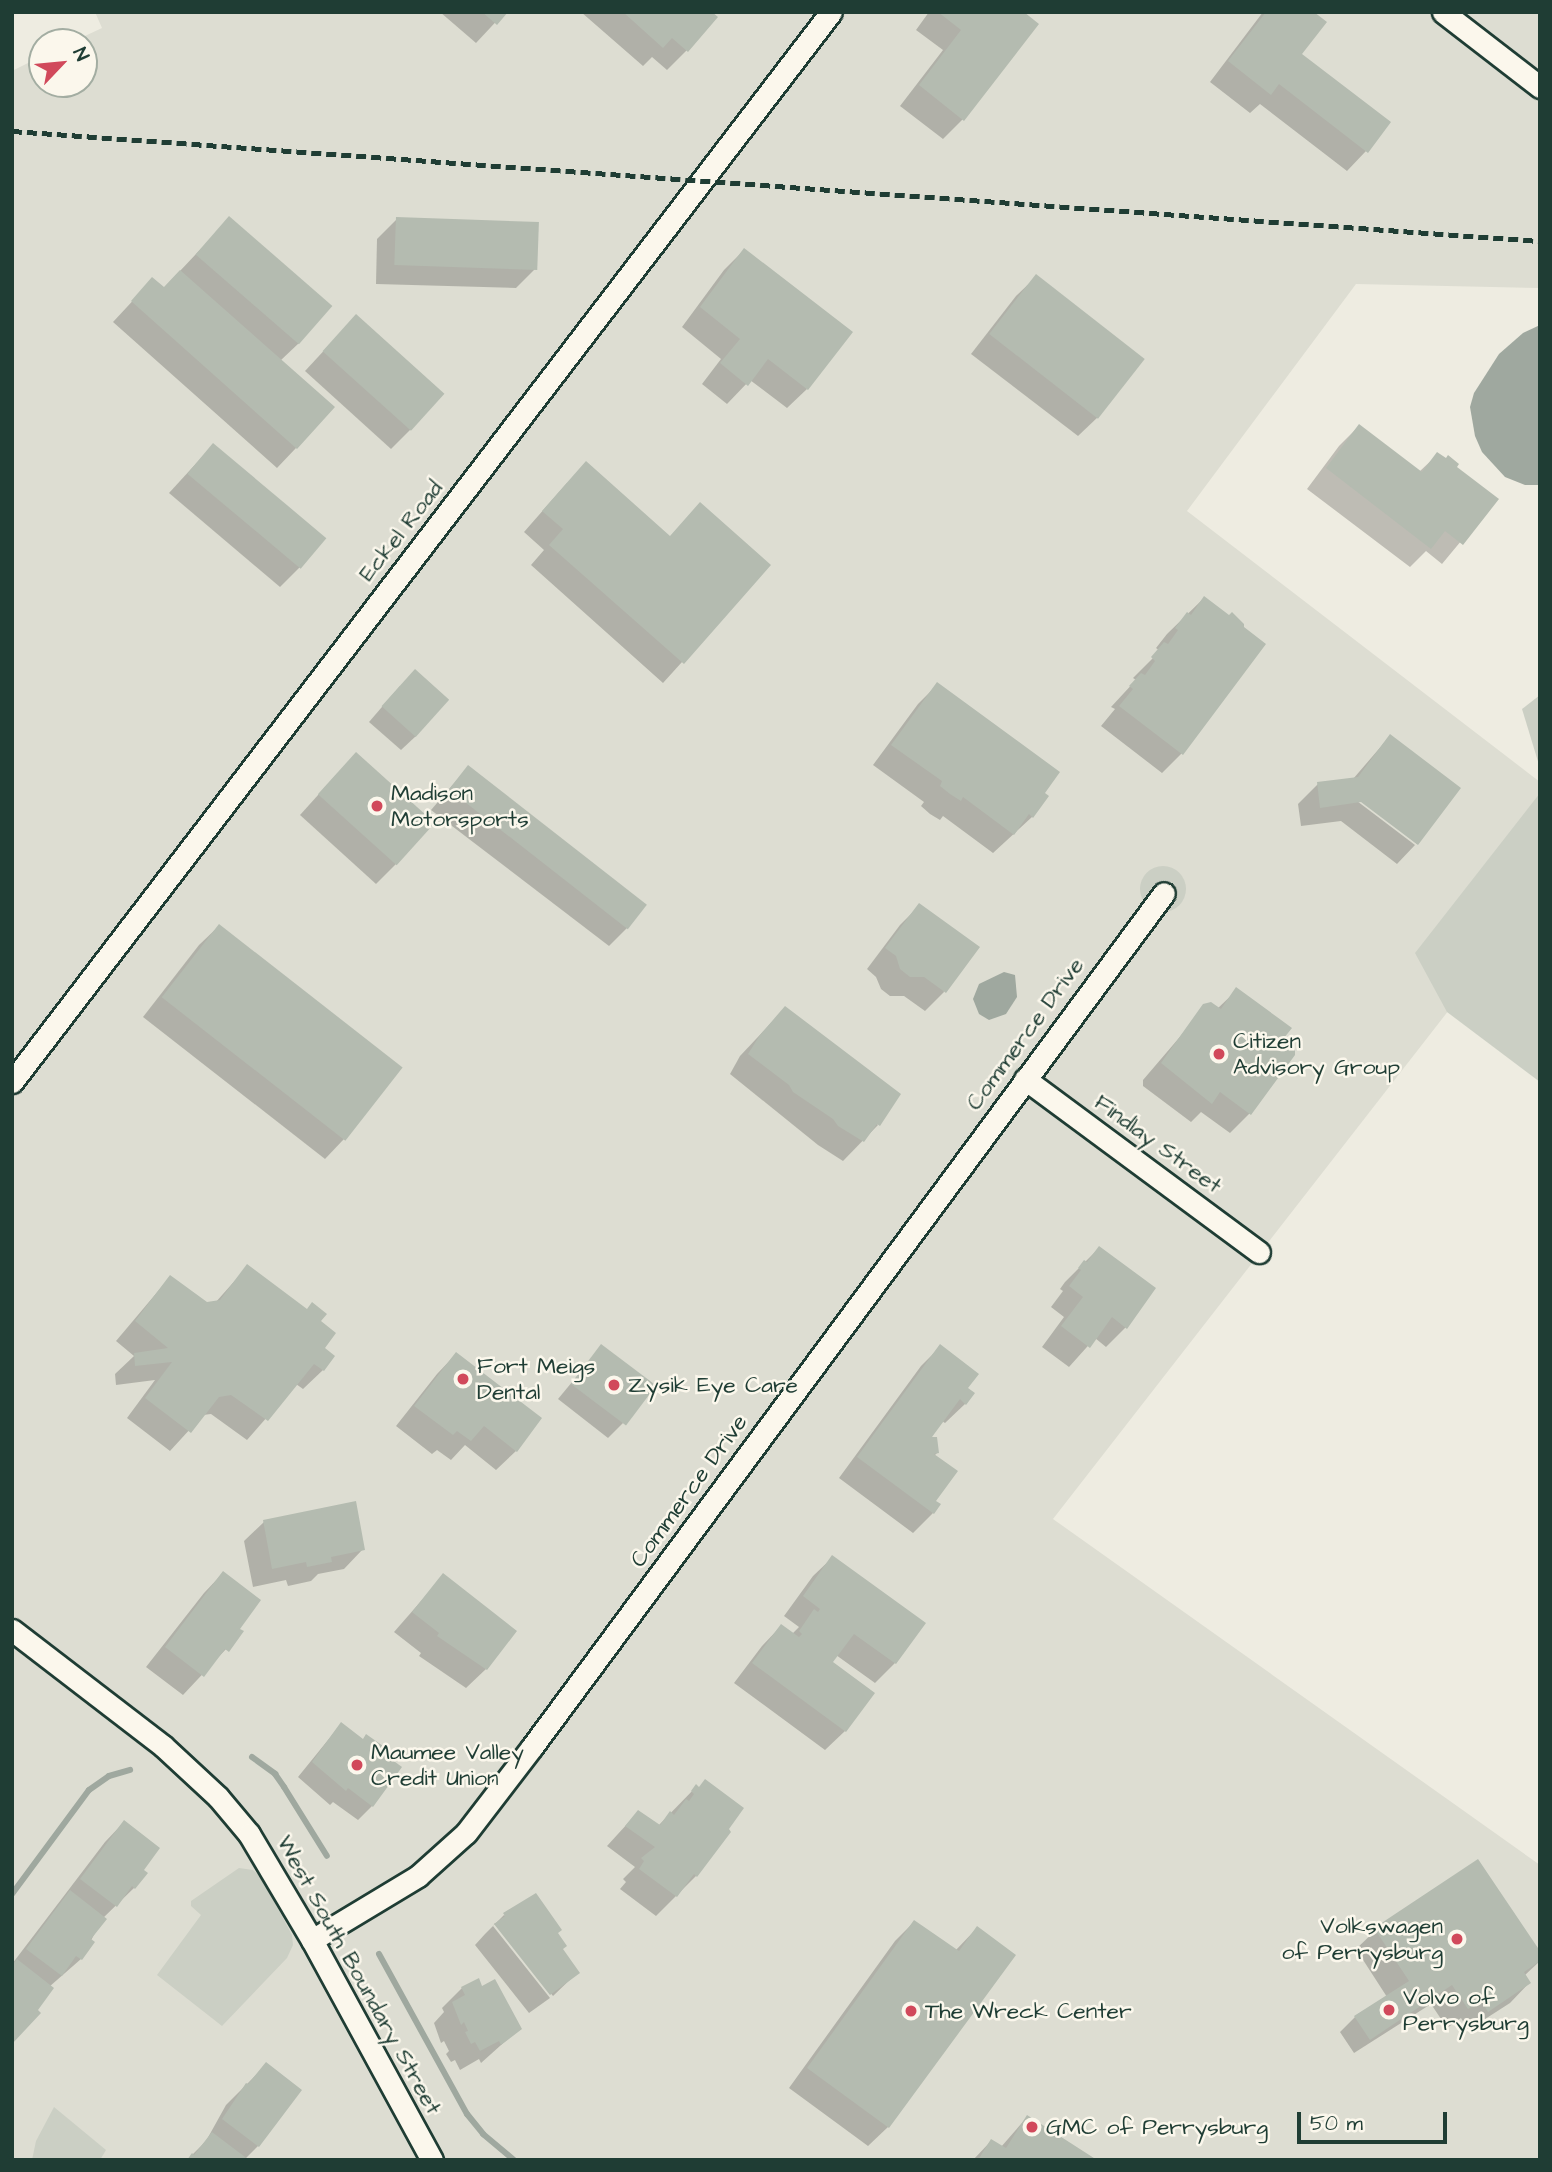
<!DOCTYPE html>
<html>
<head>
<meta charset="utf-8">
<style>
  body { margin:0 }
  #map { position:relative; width:1552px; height:2172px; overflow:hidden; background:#eeece1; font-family:"Architects Daughter",sans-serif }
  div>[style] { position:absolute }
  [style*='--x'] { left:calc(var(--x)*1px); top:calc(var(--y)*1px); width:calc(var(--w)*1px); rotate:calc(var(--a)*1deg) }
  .built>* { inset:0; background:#ddddd2 }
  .green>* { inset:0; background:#cbcfc4 }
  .round { border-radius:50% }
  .water>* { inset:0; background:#9fa89f }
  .shadow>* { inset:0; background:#0003 }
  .stream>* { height:6px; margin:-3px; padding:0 3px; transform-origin:3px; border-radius:3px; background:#9fa89f }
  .building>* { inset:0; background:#b4bbb0; transform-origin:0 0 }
  .roads { filter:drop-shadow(2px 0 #1f3d34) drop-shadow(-2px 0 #1f3d34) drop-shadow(0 2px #1f3d34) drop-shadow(0 -2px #1f3d34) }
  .street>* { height:21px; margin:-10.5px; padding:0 10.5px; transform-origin:10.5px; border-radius:10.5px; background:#fbf7ec }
  .rail>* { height:5px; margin-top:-2.5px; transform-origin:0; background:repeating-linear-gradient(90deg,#1f3d34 0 10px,transparent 0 15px) }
  .dots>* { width:19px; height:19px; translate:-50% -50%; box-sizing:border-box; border:4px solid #fbf7ec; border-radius:50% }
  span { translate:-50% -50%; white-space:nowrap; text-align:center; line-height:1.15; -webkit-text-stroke:5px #fbf7ec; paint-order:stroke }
  .street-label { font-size:23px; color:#1f3d34 }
  .poi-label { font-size:23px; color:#1f3d34 }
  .left { translate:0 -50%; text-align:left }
  .right { translate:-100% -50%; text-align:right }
  .frame { position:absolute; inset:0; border:14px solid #1f3d34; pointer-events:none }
  .north { position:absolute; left:28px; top:28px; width:70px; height:70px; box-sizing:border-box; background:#fbf7ec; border:2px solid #a3ada2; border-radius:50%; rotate:64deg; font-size:19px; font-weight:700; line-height:28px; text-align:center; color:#1f3d34 }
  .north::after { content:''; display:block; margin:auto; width:24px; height:32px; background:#d1495b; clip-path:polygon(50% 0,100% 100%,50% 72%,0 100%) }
  .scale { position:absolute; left:1297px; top:2112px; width:150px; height:32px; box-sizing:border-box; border:4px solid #1f3d34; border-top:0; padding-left:9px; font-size:21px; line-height:24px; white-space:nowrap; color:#1f3d34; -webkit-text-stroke:5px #fbf7ec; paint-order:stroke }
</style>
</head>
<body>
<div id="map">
  <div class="built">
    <div style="clip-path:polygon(95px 12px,1540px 12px,1540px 288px,1356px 284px,1187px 511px,1540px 782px,1540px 893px,1053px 1519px,1540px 1865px,1540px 2160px,12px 2160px,12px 71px,42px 56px,42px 84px,84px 84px,84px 42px,72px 42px,102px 28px)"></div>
  </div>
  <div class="green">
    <div style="clip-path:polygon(1540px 695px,1540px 768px,1522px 709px)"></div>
    <div style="clip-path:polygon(1540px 793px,1540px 1082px,1447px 1012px,1415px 953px)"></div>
    <div class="round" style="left:1140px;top:866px;width:46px;height:46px"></div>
    <div style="clip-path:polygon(239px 1868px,253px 1870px,261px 1877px,292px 1935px,293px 1945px,287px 1958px,222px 2026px,157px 1975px,201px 1915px,191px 1906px,191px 1901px)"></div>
    <div style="clip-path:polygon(54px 2107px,106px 2150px,100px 2160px,32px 2160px,36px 2141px)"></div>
  </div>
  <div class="water">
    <div style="clip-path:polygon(1540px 325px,1540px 485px,1525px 485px,1505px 477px,1482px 452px,1475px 436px,1470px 407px,1474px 393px,1499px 354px,1523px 333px)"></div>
    <div style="clip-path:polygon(1004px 972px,1015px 975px,1017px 997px,1006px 1014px,989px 1020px,979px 1014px,973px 999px,979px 984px)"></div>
  </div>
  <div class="shadow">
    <div style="clip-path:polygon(440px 12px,505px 12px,476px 43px)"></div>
    <div style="clip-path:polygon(581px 12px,710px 12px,687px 50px,667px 70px,652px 57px,643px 66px)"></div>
    <div style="clip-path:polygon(929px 12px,1021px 12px,963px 119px,943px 139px,900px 106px,943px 50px,916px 30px)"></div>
    <div style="clip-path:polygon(1263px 12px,1311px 12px,1300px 55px,1366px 151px,1347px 171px,1260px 104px,1250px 113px,1210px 82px)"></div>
    <div style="clip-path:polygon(229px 219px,299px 343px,280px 361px,296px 448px,277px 468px,113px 322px,153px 279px,163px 289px)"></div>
    <div style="clip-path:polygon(397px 219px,536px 268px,516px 288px,376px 284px,377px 239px)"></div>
    <div style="clip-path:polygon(744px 250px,807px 389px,787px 408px,750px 380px,727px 404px,702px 384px,721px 359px,682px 327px,724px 270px)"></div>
    <div style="clip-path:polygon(1036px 277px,1098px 417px,1078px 436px,971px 354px,1016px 296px)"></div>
    <div style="clip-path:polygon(356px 316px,411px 429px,391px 449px,305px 371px)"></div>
    <div style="clip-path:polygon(1359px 426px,1419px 472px,1438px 454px,1496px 499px,1442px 564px,1426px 551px,1410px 567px,1307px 489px,1339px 446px)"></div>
    <div style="clip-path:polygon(213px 445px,300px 567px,280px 587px,169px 493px)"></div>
    <div style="clip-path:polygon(567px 483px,669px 537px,769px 566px,663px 683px,531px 565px,544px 550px,524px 532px)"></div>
    <div style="clip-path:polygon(1204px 598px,1182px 753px,1162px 773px,1101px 726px,1115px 709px,1111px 707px,1136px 680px,1133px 678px,1160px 651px,1156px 648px,1167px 634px)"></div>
    <div style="clip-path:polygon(938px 684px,1043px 794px,1032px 817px,993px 853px,943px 816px,940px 820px,930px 814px,921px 806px,924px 802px,873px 765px,918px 704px)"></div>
    <div style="clip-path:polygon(400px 686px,416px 736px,401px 750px,369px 722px)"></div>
    <div style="clip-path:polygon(1390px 736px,1459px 789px,1417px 844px,1356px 795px,1353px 798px,1415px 845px,1397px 864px,1341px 821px,1301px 826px,1298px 804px,1318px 784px,1353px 779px)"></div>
    <div style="clip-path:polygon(468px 767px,628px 927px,609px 946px,431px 810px)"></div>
    <div style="clip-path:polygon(337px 774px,396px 864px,376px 884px,300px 815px)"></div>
    <div style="clip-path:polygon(920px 905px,944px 992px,925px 1011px,904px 996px,890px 996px,881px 989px,876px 977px,867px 969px,900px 925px)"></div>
    <div style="clip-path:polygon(219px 926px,400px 1067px,344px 1139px,325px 1159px,143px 1017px,199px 945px)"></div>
    <div style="clip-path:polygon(1237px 990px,1282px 1039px,1250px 1113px,1230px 1133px,1201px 1112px,1191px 1122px,1143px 1086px,1143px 1080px,1208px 1004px,1217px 1009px)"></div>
    <div style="clip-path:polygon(785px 1008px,878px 1125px,843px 1161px,818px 1145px,730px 1074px,740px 1056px)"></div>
    <div style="clip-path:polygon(1099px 1248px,1126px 1327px,1106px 1347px,1095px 1338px,1069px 1367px,1042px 1347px,1064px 1317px,1051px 1307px,1063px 1291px,1060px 1289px,1065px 1282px)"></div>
    <div style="clip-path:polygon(247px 1267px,319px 1322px,323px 1370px,303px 1389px,296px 1384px,247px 1440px,211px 1414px,203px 1415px,170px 1451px,127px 1418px,155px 1380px,116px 1385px,115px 1374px,134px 1356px,116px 1341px,170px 1277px,206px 1304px,215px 1303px)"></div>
    <div style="clip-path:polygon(601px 1347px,623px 1423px,608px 1438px,558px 1399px)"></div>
    <div style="clip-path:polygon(940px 1347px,966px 1389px,965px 1404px,945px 1423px,942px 1421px,928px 1440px,938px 1452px,934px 1456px,933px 1513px,913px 1533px,839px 1478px,921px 1366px)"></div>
    <div style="clip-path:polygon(456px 1354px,516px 1451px,496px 1470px,465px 1445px,451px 1460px,437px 1450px,432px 1454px,396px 1426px,437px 1374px)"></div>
    <div style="clip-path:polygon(264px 1522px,363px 1549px,344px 1569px,318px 1574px,311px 1581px,288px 1586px,286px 1580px,253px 1587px,244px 1541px)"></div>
    <div style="clip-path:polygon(833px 1557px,924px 1624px,895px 1663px,875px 1683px,836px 1655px,831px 1662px,845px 1731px,825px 1750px,734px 1683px,762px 1646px,781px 1626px,792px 1634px,799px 1627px,784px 1616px,813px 1576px)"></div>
    <div style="clip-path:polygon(223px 1573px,238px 1629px,242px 1632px,183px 1695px,146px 1667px,204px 1593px)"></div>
    <div style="clip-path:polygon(443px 1576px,486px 1669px,466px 1688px,419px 1656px,421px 1653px,394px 1632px)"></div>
    <div style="clip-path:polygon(341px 1724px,378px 1751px,372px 1806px,358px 1820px,333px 1802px,330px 1805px,298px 1777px)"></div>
    <div style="clip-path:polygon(696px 1787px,729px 1832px,696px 1876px,656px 1916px,620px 1889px,626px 1882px,623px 1879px,635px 1867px,607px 1846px,638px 1812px,658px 1826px)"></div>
    <div style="clip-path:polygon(124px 1822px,142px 1870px,134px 1888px,103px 1918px,81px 1959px,49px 1987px,36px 2010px,39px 2013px,12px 2043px,12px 1964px,105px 1842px)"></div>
    <div style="clip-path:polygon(504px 1915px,561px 1949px,578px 1972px,553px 1996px,495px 1923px,493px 1926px,550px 1998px,529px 2013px,475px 1945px,485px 1934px)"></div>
    <div style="clip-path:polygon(914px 1922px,955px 1951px,977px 1928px,888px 2127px,868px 2146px,789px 2088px,895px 1941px)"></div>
    <div style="clip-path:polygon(1376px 1930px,1540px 1961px,1524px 1976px,1529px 1983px,1510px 2003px,1468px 2030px,1461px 2018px,1447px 2028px,1431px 2004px,1354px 2053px,1340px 2032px,1355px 2017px,1387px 1997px,1356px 1949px)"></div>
    <div style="clip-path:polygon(462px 1988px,482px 1988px,520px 2028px,481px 2063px,479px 2059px,460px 2070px,455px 2060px,451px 2062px,446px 2054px,449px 2051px,444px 2041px,441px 2043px,434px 2023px,444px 2012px,442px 2008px)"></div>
    <div style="clip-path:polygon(266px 2065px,258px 2146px,245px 2159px,187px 2160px,206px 2141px,226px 2105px)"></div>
    <div style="clip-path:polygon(1027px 2117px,1094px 2160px,973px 2160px,991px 2141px,1001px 2147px)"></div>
  </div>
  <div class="stream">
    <div style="--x:252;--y:1757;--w:29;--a:36"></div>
    <div style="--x:275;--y:1774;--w:16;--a:55"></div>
    <div style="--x:284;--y:1787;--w:81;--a:58.1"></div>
    <div style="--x:12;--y:1894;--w:129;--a:-53.5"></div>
    <div style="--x:89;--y:1790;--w:24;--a:-35"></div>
    <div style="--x:109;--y:1776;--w:22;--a:-16"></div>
    <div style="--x:379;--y:1954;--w:183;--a:61.2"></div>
    <div style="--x:467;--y:2114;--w:26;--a:51"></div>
    <div style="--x:483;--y:2134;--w:40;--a:40"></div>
  </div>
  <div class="building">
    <div style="clip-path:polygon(482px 12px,508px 12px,497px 25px)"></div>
    <div style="clip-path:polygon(623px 12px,712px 12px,718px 17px,688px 52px,672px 38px,663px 48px)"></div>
    <div style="clip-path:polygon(938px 12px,1024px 12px,1039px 24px,964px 121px,919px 85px,961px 30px)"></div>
    <div style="clip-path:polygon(1266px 12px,1314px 12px,1327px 22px,1302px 54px,1391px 122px,1368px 153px,1279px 84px,1271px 95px,1228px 61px)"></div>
    <div style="left:229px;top:216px;width:137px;height:51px;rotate:41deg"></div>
    <div style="left:396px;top:217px;width:143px;height:48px;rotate:2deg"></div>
    <div style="clip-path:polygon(744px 248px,853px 332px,808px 390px,768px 359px,748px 386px,720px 363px,740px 339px,700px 307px)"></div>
    <div style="clip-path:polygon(180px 270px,335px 407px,297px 449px,131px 301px,152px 277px,164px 287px)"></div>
    <div style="left:1036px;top:274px;width:138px;height:76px;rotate:38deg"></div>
    <div style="left:356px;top:314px;width:119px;height:50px;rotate:42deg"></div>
    <div style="clip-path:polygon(1359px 424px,1422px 472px,1437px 452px,1446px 458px,1448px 455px,1459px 464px,1457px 467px,1499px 499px,1463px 545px,1445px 531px,1431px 549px,1326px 468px)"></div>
    <div style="left:213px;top:443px;width:148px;height:40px;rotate:40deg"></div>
    <div style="clip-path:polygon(586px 461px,670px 536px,700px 502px,771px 565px,684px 664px,549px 545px,563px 529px,542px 511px)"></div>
    <div style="clip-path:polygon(1204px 596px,1229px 615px,1232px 612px,1244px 624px,1244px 627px,1266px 644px,1183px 755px,1119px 706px,1133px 689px,1129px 686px,1141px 673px,1145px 675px,1155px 661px,1151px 657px,1164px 642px,1168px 644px,1178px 630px,1175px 628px,1187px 612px,1191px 615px)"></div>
    <div style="left:415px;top:669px;width:46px;height:50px;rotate:42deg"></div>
    <div style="clip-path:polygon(937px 682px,1060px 772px,1045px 793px,1049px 796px,1033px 818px,1029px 814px,1014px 835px,963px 797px,961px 801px,950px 794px,940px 786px,942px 781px,891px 745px)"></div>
    <div style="clip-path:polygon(1390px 734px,1461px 788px,1418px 845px,1361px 802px,1320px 808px,1317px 782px,1358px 777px)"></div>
    <div style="left:356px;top:752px;width:106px;height:57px;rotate:42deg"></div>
    <div style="left:468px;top:765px;width:227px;height:31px;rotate:38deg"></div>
    <div style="clip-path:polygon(919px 903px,980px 947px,946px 993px,924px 977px,910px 977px,900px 969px,896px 956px,885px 948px)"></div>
    <div style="left:219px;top:924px;width:233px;height:93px;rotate:38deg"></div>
    <div style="clip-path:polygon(1236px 987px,1292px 1028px,1284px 1038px,1295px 1050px,1295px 1055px,1251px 1115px,1220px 1092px,1212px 1104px,1161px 1063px,1203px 1004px,1211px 1002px,1221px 1009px)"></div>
    <div style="clip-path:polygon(785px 1006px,901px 1094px,880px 1126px,877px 1124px,864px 1142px,838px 1126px,833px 1119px,793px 1092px,789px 1085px,748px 1054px,760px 1035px)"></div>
    <div style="clip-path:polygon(1099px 1246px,1156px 1288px,1127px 1329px,1112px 1317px,1090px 1348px,1061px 1326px,1083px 1297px,1069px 1286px,1081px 1270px,1078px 1268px,1084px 1260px,1087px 1262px)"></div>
    <div style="clip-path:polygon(247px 1264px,307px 1309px,312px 1302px,327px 1314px,321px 1321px,336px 1333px,325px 1348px,335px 1356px,324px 1371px,314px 1364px,268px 1421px,231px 1395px,219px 1397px,191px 1433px,145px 1398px,172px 1362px,135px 1366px,134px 1353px,168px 1348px,135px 1321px,170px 1275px,207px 1302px,220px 1300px)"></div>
    <div style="left:601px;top:1344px;width:69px;height:50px;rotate:37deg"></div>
    <div style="clip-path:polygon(940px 1344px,979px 1374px,968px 1388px,975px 1393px,966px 1405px,960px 1399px,932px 1437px,937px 1437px,939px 1453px,934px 1454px,958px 1471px,936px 1501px,941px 1504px,934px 1514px,857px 1457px)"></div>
    <div style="clip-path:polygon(456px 1352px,542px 1418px,517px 1452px,484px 1426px,471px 1441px,457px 1431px,453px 1435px,414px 1406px)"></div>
    <div style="clip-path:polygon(356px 1501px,365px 1550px,331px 1557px,332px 1562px,307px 1567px,306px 1562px,272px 1569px,263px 1520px)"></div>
    <div style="clip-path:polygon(832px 1555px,926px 1623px,896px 1664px,854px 1634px,833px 1662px,875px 1693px,846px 1732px,752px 1663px,781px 1624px,799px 1637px,802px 1634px,799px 1631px,814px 1609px,818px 1612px,820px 1609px,803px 1596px)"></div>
    <div style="clip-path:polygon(223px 1571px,261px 1600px,240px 1629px,244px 1631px,229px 1652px,225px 1649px,204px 1677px,165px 1647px)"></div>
    <div style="clip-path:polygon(443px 1573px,517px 1631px,487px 1670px,437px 1636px,439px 1633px,412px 1612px)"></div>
    <div style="clip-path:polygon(341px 1722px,363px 1739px,366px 1734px,383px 1746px,380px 1751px,402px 1767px,373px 1807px,348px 1788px,346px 1791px,312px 1762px)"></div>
    <div style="clip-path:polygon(705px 1779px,744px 1808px,729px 1829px,731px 1832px,697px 1877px,694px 1874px,677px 1897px,639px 1869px,644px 1861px,641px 1858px,655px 1847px,625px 1826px,638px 1810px,660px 1825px,670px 1811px,674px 1815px,686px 1799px,689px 1801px,694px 1794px,691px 1791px,696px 1784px,699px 1787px)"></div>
    <div style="clip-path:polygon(124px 1820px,160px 1848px,144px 1870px,148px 1873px,135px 1889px,132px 1886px,117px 1907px,80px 1879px)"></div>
    <div style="clip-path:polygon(1478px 1859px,1540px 1951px,1540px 1961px,1524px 1972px,1531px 1983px,1488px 2012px,1481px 2000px,1468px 2009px,1452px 1985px,1370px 2040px,1354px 2016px,1409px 1981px,1374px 1928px)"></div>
    <div style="clip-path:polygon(70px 1890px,107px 1919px,91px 1939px,95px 1942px,82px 1960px,76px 1956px,62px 1976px,26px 1949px)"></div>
    <div style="clip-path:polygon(536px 1893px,562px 1930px,558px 1933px,567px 1946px,563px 1949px,580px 1973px,550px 1995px,494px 1924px,505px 1916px,503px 1913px)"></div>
    <div style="clip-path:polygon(914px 1920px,959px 1951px,977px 1926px,1016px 1955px,889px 2128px,807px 2068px)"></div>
    <div style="clip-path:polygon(17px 1959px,54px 1988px,38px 2010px,41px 2013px,12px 2044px,12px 1965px)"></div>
    <div style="clip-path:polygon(479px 1978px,482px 1986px,495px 1979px,522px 2029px,501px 2045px,499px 2041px,480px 2051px,475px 2042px,471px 2044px,465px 2032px,468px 2031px,464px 2022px,461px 2025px,452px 2002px,465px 1995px,461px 1987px)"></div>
    <div style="clip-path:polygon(266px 2062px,302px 2090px,259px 2147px,222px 2119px,246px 2083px,248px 2084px)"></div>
    <div style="clip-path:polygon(1027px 2115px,1097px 2160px,978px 2160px,991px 2139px,1006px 2148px)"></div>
    <div style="clip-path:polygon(212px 2132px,249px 2160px,187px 2160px,192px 2153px,194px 2155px)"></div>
  </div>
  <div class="roads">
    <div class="street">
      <div style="--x:1443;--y:12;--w:123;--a:37.7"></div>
      <div style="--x:1025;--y:1079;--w:291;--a:36.5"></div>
      <div style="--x:12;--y:1082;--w:1347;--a:-52.57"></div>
      <div style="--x:12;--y:1630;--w:190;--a:37.5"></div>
      <div style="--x:163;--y:1746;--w:75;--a:42.8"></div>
      <div style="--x:218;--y:1797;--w:48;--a:50"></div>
      <div style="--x:249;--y:1834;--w:123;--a:59.3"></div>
      <div style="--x:312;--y:1940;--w:251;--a:61.4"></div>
      <div style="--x:312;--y:1940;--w:124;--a:-31.1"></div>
      <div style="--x:418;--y:1876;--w:64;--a:-41.9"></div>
      <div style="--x:466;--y:1833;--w:108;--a:-52.5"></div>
      <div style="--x:532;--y:1747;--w:1062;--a:-53.5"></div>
    </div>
  </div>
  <div class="rail">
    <div style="--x:12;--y:131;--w:1532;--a:4.12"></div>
  </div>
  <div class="dots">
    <div style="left:377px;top:806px;background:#d1495b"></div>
    <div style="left:1219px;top:1054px;background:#d1495b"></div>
    <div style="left:463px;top:1379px;background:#d1495b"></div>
    <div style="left:614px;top:1385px;background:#d1495b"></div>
    <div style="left:357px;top:1765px;background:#d1495b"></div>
    <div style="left:1457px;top:1939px;background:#d1495b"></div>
    <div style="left:1389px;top:2010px;background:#d1495b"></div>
    <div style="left:911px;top:2011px;background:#d1495b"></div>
    <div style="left:1032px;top:2127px;background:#d1495b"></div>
  </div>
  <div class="street-label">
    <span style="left:401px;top:531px;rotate:-52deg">Eckel Road</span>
    <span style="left:1025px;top:1034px;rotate:-54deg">Commerce Drive</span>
    <span style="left:1158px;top:1144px;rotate:36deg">Findlay Street</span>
    <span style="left:689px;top:1491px;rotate:-54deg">Commerce Drive</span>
    <span style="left:359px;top:1975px;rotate:61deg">West South Boundary Street</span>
  </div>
  <div class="poi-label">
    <span class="left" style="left:391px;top:806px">Madison<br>Motorsports</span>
    <span class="left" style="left:1233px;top:1054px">Citizen<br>Advisory Group</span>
    <span class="left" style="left:477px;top:1379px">Fort Meigs<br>Dental</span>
    <span class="left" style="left:628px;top:1385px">Zysik Eye Care</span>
    <span class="left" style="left:371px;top:1765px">Maumee Valley<br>Credit Union</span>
    <span class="right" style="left:1443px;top:1939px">Volkswagen<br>of Perrysburg</span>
    <span class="left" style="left:1403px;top:2010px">Volvo of<br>Perrysburg</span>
    <span class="left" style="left:925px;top:2011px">The Wreck Center</span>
    <span class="left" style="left:1046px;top:2127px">GMC of Perrysburg</span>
  </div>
  <div class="frame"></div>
  <div class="north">N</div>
  <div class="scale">50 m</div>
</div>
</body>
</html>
